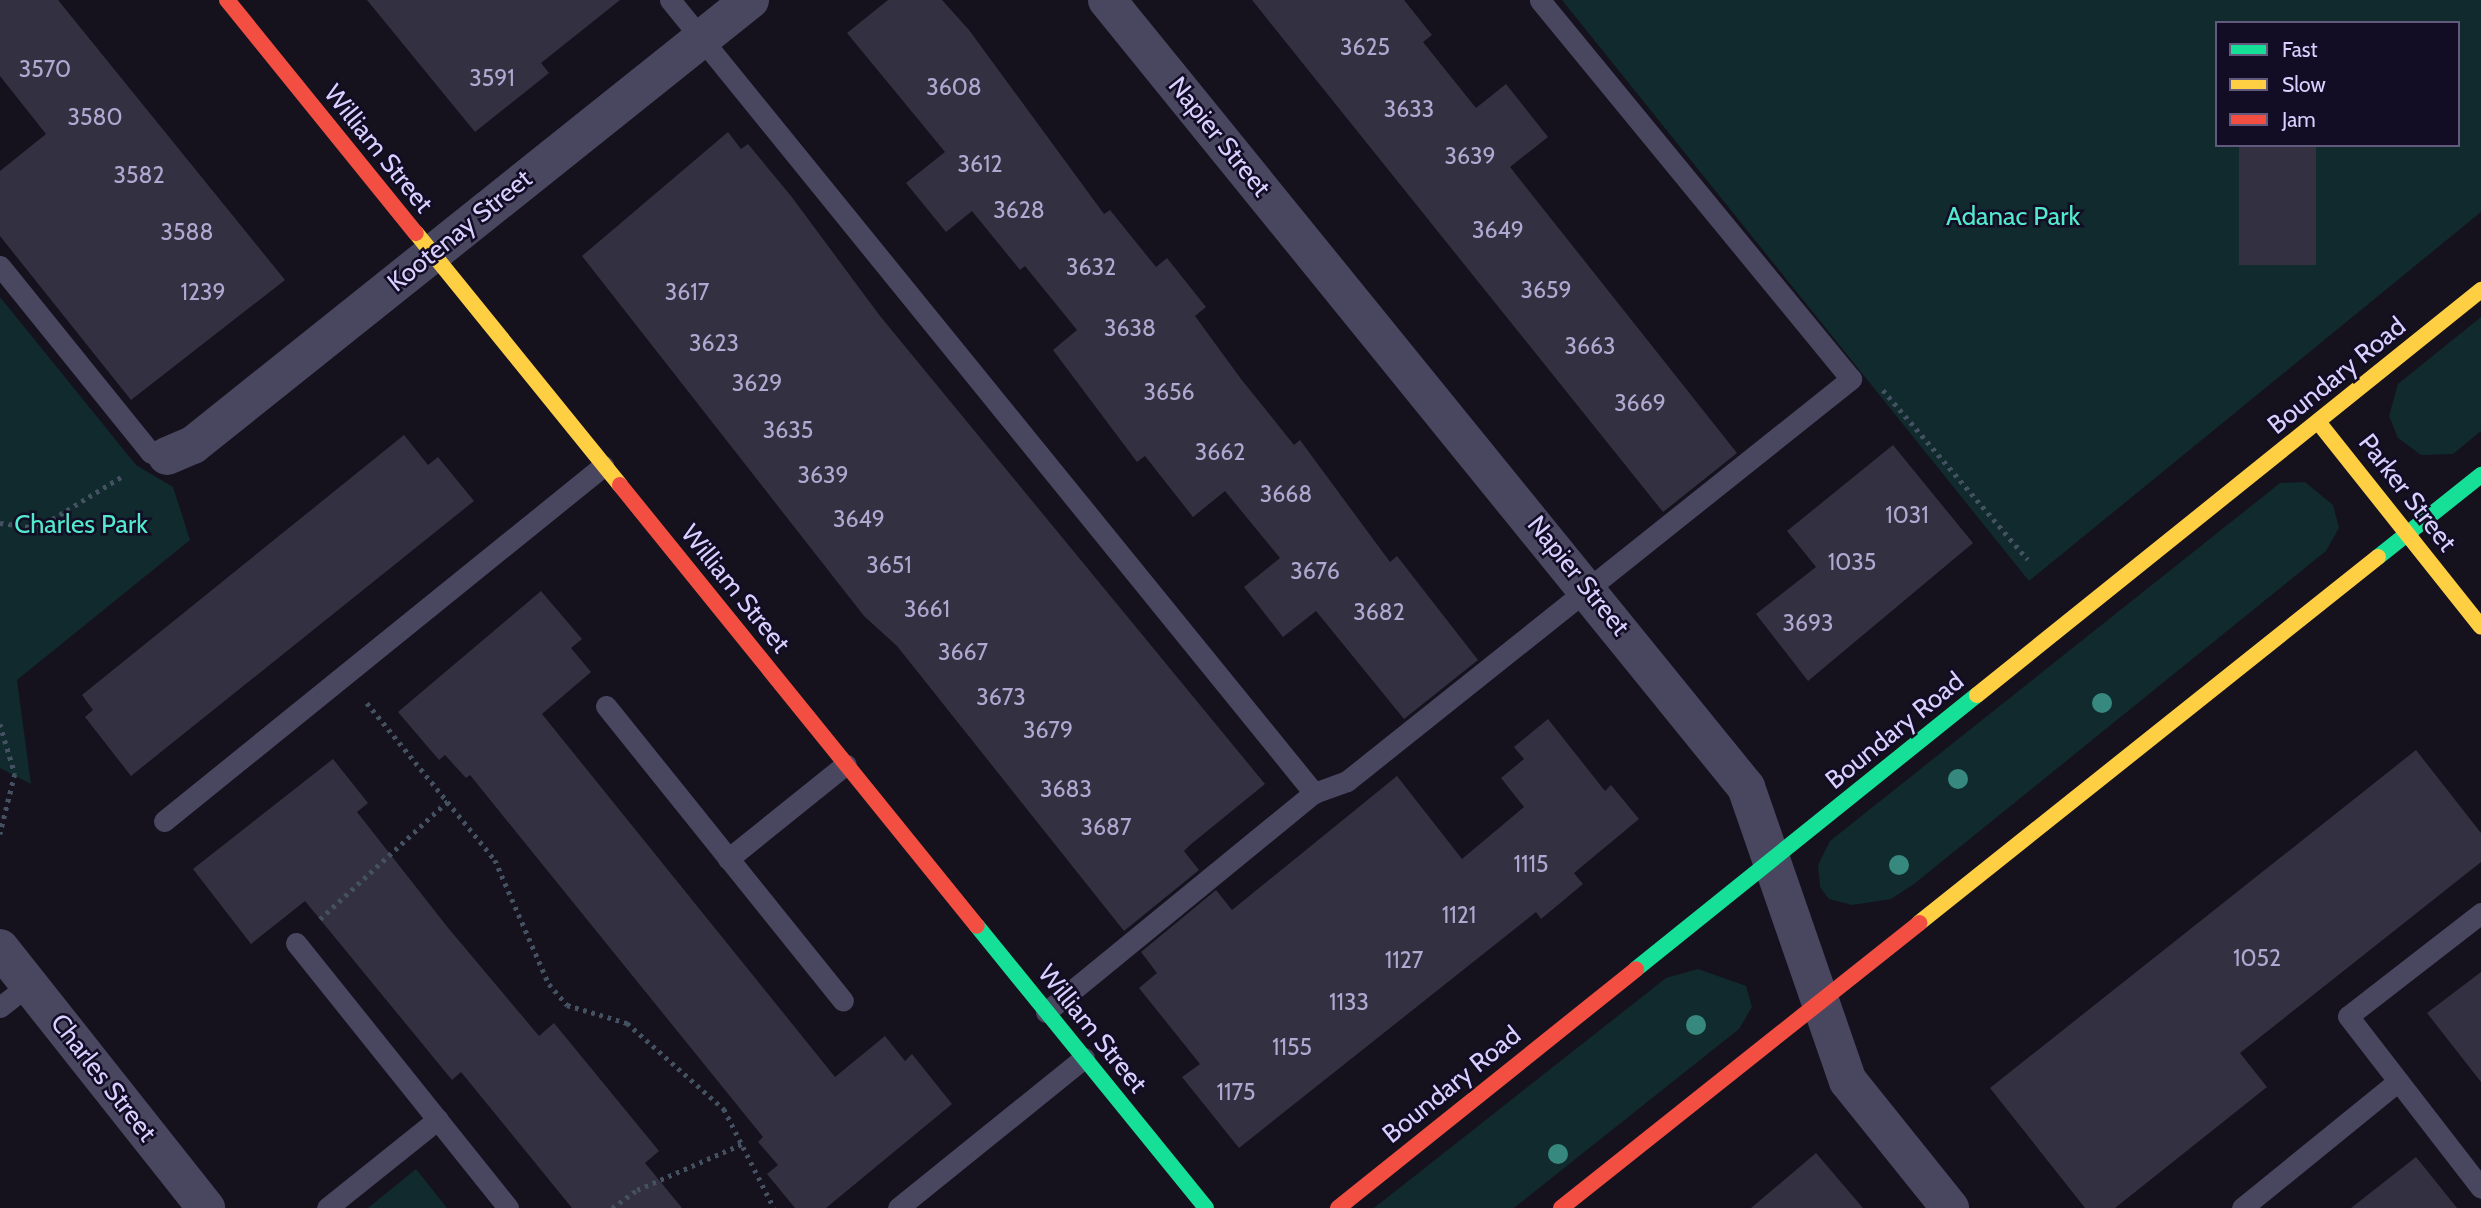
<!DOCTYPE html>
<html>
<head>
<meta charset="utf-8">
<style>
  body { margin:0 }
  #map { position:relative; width:2481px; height:1208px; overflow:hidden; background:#15121e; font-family:Cabin,sans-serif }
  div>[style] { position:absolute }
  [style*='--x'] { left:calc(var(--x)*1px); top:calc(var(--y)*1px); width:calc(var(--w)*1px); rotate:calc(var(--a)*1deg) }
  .green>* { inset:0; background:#102a2d }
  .building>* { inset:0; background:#333041; transform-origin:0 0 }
  .path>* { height:4.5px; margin-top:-2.25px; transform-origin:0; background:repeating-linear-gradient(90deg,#435161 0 3.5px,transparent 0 8.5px) }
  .lane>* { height:21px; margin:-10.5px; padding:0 10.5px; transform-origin:10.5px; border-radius:10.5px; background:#494660 }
  .street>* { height:38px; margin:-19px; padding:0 19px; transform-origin:19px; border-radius:19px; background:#494660 }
  .fast>* { height:16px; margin:-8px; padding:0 8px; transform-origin:8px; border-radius:8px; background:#16e098 }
  .slow>* { height:16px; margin:-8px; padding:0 8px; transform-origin:8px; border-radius:8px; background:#ffcf43 }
  .jam>* { height:16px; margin:-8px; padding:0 8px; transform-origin:8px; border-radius:8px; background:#f24e42 }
  .trees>* { width:20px; height:20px; margin:-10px; border-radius:50%; background:#37887f }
  span { translate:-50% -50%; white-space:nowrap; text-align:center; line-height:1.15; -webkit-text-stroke:5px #120c24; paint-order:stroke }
  .number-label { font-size:23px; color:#b0a8d0 }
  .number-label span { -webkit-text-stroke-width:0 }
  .street-label { font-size:26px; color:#d9d0ff }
  .park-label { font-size:26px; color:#52e9ce }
  .legend { position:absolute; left:2215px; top:21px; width:245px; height:126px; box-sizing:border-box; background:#120c24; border:2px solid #625a7c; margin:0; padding:9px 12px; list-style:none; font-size:21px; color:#d9d0ff }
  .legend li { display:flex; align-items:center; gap:14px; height:35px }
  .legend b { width:35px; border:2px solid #625a7c }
</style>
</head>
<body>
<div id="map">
  <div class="green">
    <div style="clip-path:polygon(evenodd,1562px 0,2481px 0,2481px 212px,2029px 581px,1562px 0,2217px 23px,2458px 23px,2458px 145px,2217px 145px,2217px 23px)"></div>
    <div style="clip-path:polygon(0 297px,136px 465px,173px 487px,190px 540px,17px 680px,31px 784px,0 768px)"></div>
    <div style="clip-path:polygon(2481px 317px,2481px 431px,2453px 454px,2421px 455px,2398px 438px,2389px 416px,2398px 384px)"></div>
    <div style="clip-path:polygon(2305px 482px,2333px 505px,2339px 528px,2326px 551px,1914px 884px,1891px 899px,1852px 905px,1829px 899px,1820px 887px,1818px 865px,1830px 841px,2280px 483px)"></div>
    <div style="clip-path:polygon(1698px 969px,1746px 986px,1752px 1007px,1739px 1029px,1514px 1208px,1374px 1208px,1666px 978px)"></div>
    <div style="clip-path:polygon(416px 1169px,447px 1208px,368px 1208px)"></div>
  </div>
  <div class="building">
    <div style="clip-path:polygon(0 0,58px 0,285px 280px,131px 400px,0 236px,0 171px,46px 134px,0 76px)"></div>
    <div style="clip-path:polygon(367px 0,620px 0,541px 63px,549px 73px,475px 132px)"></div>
    <div style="clip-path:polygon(888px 0,942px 0,969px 30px,1104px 214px,1110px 210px,1156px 267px,1167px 258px,1206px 307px,1195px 316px,1241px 379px,1294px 445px,1300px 440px,1390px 562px,1397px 556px,1478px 660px,1404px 719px,1316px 611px,1283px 637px,1244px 587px,1280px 558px,1225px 491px,1193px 517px,1145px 456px,1137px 462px,1053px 350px,1077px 330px,1025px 266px,1020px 270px,972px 211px,946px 232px,906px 183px,945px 152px,847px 33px)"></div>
    <div style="clip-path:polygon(1252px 0,1404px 0,1432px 35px,1423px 42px,1476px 108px,1506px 84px,1548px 137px,1510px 167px,1737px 453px,1663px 512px)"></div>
    <div style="clip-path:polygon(728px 132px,741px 149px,748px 144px,791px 196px,880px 316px,1265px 784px,1190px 845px,1184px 851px,1199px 870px,1124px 931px,897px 646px,864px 616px,582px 256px)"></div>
    <div style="left:2239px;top:145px;width:77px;height:120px"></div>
    <div style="clip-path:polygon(404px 435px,428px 465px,438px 457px,474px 501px,131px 776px,85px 717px,93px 710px,82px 695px)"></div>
    <div style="clip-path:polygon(1893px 445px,1973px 543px,1808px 681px,1756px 614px,1816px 567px,1787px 531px)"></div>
    <div style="clip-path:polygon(541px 591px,582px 639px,571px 648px,591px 672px,542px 714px,835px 1077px,885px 1036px,905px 1061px,912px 1054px,952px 1104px,826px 1208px,795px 1208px,767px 1174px,778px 1165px,758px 1142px,763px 1137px,470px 775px,466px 778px,445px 755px,439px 760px,398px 712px)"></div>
    <div style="clip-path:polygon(1548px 719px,1605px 791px,1611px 785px,1639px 819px,1574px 873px,1583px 884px,1541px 919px,1536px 912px,1239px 1148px,1182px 1077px,1200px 1064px,1139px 988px,1157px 973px,1141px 952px,1216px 890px,1232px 910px,1397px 776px,1462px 859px,1524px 807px,1501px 778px,1524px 759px,1514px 747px)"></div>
    <div style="clip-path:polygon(2416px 750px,2481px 833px,2481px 862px,2240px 1053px,2267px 1087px,2115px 1208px,2085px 1208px,1990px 1088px)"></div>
    <div style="clip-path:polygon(333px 759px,368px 803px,357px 812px,449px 929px,539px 1036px,554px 1023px,659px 1151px,645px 1163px,682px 1208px,572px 1208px,461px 1072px,452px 1080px,305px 901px,251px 944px,193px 869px)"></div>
    <div style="clip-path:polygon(2481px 972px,2481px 1082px,2427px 1013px)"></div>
    <div style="clip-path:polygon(1816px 1153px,1863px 1208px,1751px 1208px)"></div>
    <div style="clip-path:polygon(2416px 1157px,2457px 1208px,2351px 1208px)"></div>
  </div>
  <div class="path">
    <div style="--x:1883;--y:390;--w:223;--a:49.5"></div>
    <div style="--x:0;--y:523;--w:38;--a:7"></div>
    <div style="--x:38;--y:528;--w:101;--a:-31.6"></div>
    <div style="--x:367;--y:703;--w:203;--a:50.8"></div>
    <div style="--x:495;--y:860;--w:135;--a:66.5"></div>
    <div style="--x:549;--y:984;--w:28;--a:49"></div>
    <div style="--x:567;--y:1005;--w:63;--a:16.7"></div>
    <div style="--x:627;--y:1023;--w:130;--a:41.6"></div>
    <div style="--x:724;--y:1109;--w:111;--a:63.2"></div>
    <div style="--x:0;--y:724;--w:52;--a:73.3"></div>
    <div style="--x:15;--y:774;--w:62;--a:104"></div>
    <div style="--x:320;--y:919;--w:174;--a:-42.7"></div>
    <div style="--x:612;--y:1208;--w:31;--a:-36"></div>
    <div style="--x:637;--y:1190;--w:117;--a:-23.7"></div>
  </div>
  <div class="lane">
    <div style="--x:670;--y:0;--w:1022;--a:50.92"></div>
    <div style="--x:0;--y:266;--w:240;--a:51.1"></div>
    <div style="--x:151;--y:453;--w:16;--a:11"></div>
    <div style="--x:606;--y:706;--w:378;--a:51.2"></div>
    <div style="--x:164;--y:821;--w:565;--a:-38.96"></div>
    <div style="--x:728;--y:859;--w:151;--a:-38.8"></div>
    <div style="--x:2481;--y:913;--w:168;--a:142.2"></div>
    <div style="--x:2348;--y:1016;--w:217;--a:52.3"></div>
    <div style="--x:296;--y:943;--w:339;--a:51.3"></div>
    <div style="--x:0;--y:1007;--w:37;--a:-38"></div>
    <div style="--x:1046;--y:1012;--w:346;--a:-39.3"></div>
    <div style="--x:1314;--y:793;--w:35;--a:-20"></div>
    <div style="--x:1347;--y:781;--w:645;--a:-38.58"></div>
    <div style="--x:1851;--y:379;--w:490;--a:-129.4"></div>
    <div style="--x:327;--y:1208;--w:142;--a:-38.7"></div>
    <div style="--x:898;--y:1208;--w:239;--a:-38.9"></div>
    <div style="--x:2242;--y:1208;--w:200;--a:-39.1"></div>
  </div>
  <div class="street">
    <div style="--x:1107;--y:0;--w:1014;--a:50.93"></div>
    <div style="--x:1746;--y:787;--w:311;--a:70.9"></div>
    <div style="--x:1848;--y:1081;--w:163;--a:51.2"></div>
    <div style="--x:167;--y:456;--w:28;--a:-23"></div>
    <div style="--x:193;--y:445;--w:713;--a:-38.62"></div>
    <div style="--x:0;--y:948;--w:332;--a:51.6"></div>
  </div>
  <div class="fast">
    <div style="--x:2378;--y:557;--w:132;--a:-38.5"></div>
    <div style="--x:977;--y:926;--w:363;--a:50.9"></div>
    <div style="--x:1636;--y:969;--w:437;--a:-38.8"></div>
  </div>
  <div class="slow">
    <div style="--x:416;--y:233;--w:324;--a:51"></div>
    <div style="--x:2319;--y:423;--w:260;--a:51.5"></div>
    <div style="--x:1977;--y:695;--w:647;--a:-38.78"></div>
    <div style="--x:1919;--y:923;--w:587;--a:-38.57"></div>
  </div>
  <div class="jam">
    <div style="--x:227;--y:0;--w:300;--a:51"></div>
    <div style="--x:620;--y:485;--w:567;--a:51.01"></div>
    <div style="--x:1338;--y:1208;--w:382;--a:-38.7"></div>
    <div style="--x:1561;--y:1208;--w:458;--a:-38.5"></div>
  </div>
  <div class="trees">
    <div style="left:2102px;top:703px"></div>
    <div style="left:1958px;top:779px"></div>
    <div style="left:1899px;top:865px"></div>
    <div style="left:1696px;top:1025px"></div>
    <div style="left:1558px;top:1154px"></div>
  </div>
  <div class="number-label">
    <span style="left:1365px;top:47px">3625</span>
    <span style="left:45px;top:69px">3570</span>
    <span style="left:492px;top:78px">3591</span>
    <span style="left:954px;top:87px">3608</span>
    <span style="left:1409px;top:109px">3633</span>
    <span style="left:95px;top:117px">3580</span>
    <span style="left:1470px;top:156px">3639</span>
    <span style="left:980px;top:164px">3612</span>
    <span style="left:139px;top:175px">3582</span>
    <span style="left:1019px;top:210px">3628</span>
    <span style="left:1498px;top:230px">3649</span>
    <span style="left:187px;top:232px">3588</span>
    <span style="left:1091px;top:267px">3632</span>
    <span style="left:1546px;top:290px">3659</span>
    <span style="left:203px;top:292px">1239</span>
    <span style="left:687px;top:292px">3617</span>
    <span style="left:1130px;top:328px">3638</span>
    <span style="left:714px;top:343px">3623</span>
    <span style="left:1590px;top:346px">3663</span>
    <span style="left:757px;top:383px">3629</span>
    <span style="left:1169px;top:392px">3656</span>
    <span style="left:1640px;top:403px">3669</span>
    <span style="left:788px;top:430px">3635</span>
    <span style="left:1220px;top:452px">3662</span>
    <span style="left:823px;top:475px">3639</span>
    <span style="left:1286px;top:494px">3668</span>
    <span style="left:1907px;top:515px">1031</span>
    <span style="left:859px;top:519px">3649</span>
    <span style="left:1852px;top:562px">1035</span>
    <span style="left:889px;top:565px">3651</span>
    <span style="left:1315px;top:571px">3676</span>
    <span style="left:927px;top:609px">3661</span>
    <span style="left:1379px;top:612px">3682</span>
    <span style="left:1808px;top:623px">3693</span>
    <span style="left:963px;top:652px">3667</span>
    <span style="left:1001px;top:697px">3673</span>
    <span style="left:1048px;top:730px">3679</span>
    <span style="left:1066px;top:789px">3683</span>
    <span style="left:1106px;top:827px">3687</span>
    <span style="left:1531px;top:864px">1115</span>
    <span style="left:1459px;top:915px">1121</span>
    <span style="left:2257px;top:958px">1052</span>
    <span style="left:1404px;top:960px">1127</span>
    <span style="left:1349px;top:1002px">1133</span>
    <span style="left:1292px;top:1047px">1155</span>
    <span style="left:1236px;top:1092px">1175</span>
  </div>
  <div class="street-label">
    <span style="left:1219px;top:137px;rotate:51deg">Napier Street</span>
    <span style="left:378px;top:149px;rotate:51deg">William Street</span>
    <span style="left:460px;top:231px;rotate:-39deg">Kootenay Street</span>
    <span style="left:2337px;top:376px;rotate:-39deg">Boundary Road</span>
    <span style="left:2407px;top:493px;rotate:52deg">Parker Street</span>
    <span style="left:1578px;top:576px;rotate:51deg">Napier Street</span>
    <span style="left:735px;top:589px;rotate:51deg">William Street</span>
    <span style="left:1895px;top:731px;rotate:-39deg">Boundary Road</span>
    <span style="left:1092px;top:1029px;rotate:51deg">William Street</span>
    <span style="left:103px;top:1078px;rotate:52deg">Charles Street</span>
    <span style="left:1452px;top:1085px;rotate:-39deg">Boundary Road</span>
  </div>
  <div class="park-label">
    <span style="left:2013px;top:217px">Adanac Park</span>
    <span style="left:81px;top:525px">Charles Park</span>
  </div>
  <ul class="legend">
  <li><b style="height:9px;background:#16e098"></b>Fast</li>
  <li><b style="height:9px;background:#ffcf43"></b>Slow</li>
  <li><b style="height:9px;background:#f24e42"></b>Jam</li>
  </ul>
</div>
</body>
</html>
